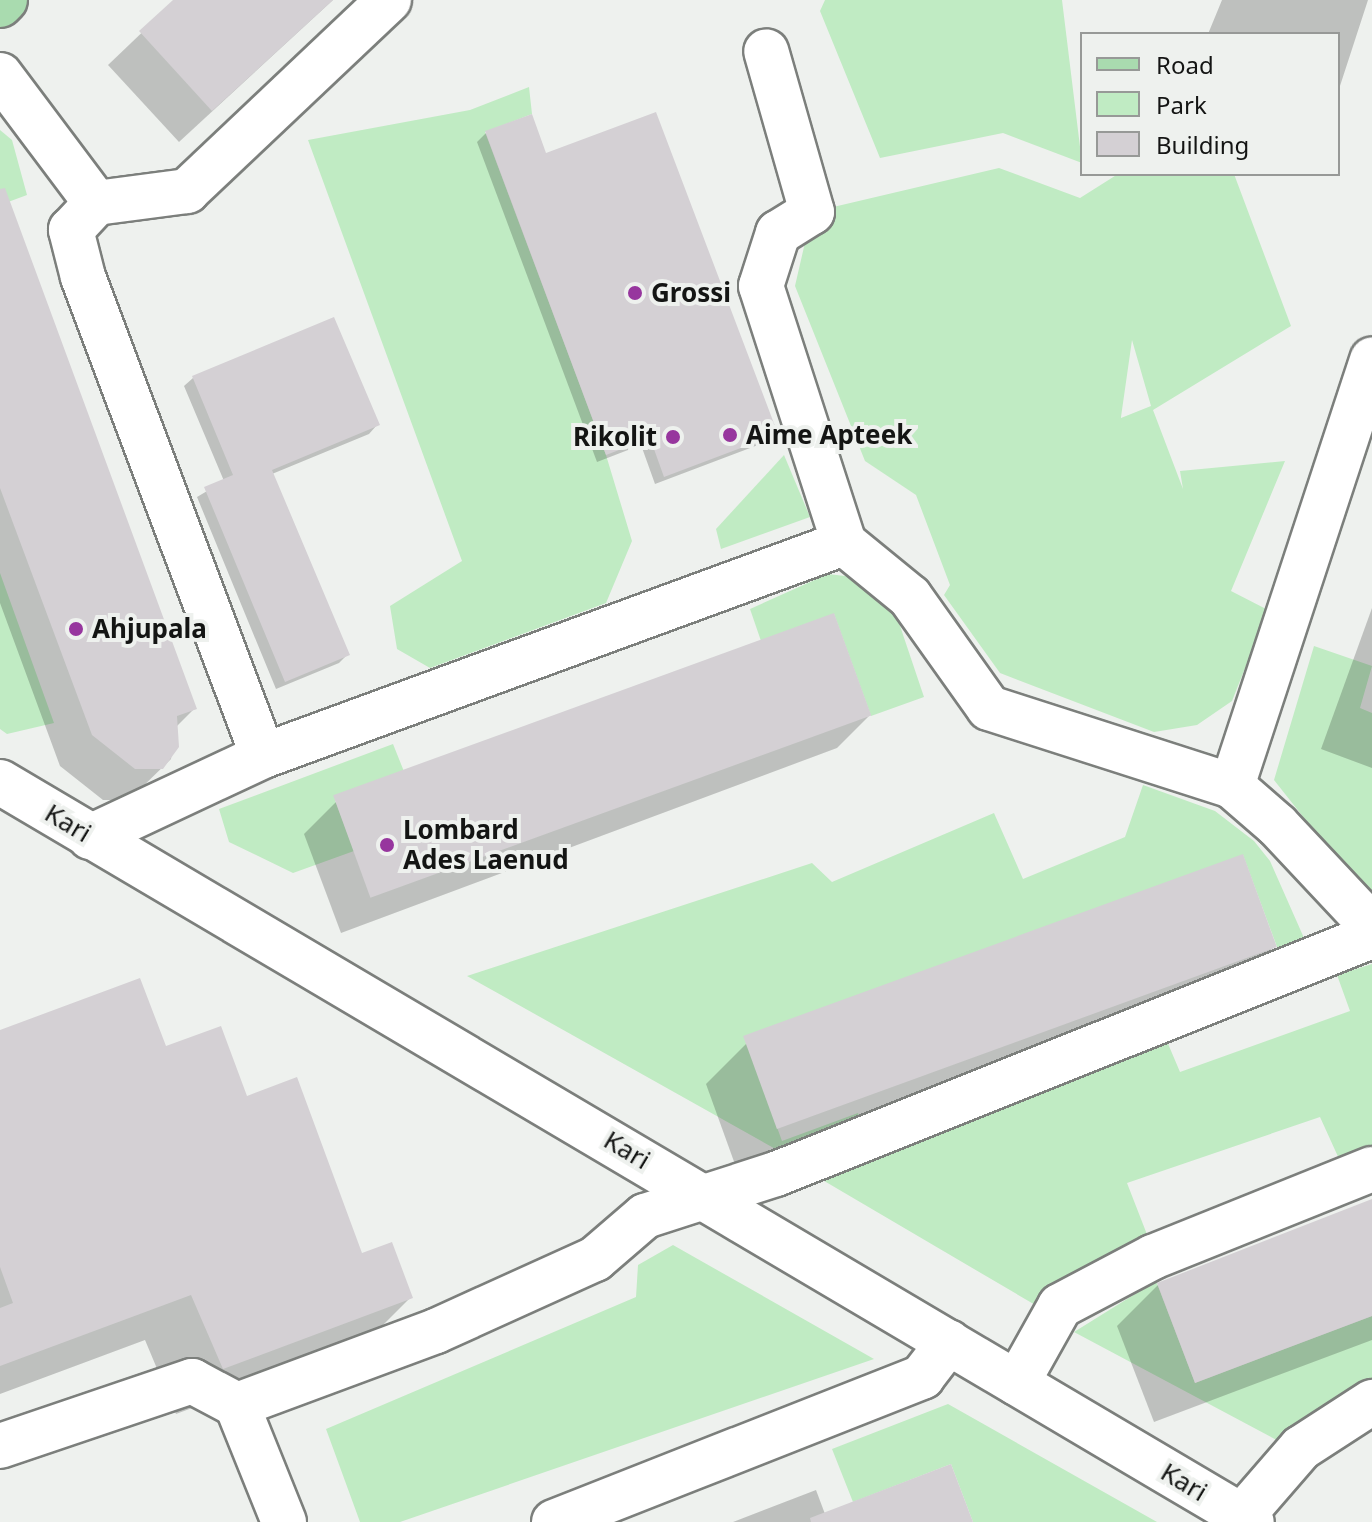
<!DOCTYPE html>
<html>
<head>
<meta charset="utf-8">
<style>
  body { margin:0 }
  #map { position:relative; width:1372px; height:1522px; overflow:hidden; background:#eef1ee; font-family:"Noto Sans",sans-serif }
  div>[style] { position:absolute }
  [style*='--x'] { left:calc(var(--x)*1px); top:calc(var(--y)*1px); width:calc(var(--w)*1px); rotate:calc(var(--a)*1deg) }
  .green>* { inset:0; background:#c0ebc3 }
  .shadow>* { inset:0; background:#0003 }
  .building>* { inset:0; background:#d4d0d4; transform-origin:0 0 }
  .roads { filter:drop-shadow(2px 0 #7c7f7c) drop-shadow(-2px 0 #7c7f7c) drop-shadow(0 2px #7c7f7c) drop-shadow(0 -2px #7c7f7c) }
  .minor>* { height:44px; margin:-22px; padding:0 22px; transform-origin:22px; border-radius:22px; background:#fff }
  .major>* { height:44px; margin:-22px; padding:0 22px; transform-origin:22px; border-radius:22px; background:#a9dbaf }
  .dots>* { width:22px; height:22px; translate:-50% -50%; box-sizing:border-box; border:4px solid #eef1ee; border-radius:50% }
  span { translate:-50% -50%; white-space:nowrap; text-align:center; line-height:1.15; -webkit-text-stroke:8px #eef1ee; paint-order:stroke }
  .poi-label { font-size:26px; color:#141514; font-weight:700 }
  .left { translate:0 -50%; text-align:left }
  .right { translate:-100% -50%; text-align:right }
  .street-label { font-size:26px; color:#141514 }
  .legend { position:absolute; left:1080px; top:32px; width:260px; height:144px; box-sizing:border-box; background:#eef1ee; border:2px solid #979997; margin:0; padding:10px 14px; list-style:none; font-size:24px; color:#141514 }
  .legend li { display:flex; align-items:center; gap:16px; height:40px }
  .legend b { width:40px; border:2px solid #979997 }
</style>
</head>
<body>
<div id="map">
  <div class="green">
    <div style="clip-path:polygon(825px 0,1062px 0,1082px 163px,1003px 133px,880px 158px,820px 11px)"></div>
    <div style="clip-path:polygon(529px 87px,532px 114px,485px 132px,606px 455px,632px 541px,606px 603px,430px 668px,397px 649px,390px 606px,462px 561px,308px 140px,470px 110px)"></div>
    <div style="clip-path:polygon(0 130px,12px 140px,27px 195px,0 205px)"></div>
    <div style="clip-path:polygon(evenodd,999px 168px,1080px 198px,1118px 174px,1234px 174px,1291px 326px,1153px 410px,1183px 489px,1180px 471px,1285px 461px,1231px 591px,1268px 610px,1232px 701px,1197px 725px,1154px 732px,1000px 673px,944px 595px,950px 585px,916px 495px,865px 461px,795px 286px,812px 212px,999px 168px,1132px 340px,1151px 406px,1121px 418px,1121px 417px,1132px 340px)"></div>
    <div style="clip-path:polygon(784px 455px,810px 517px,721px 549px,716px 529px)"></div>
    <div style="clip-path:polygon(0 573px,54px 723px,7px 734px,0 729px)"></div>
    <div style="clip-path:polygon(828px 574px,853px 577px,894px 608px,924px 697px,871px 716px,834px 614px,761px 641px,750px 609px)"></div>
    <div style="clip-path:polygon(1314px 646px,1372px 666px,1360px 708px,1372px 713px,1372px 904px,1274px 780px)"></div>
    <div style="clip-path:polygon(393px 744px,405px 774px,335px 800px,354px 851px,293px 873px,229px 842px,219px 809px)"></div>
    <div style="clip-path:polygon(1143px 785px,1215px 811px,1254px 841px,1270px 861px,1304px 938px,1295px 953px,1280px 955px,1243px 855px,746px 1042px,782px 1141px,858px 1113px,864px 1129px,788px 1156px,467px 976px,812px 863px,832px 882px,994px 813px,1023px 879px,1125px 837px)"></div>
    <div style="clip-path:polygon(1372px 964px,1372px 1149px,1340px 1161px,1320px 1117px,1127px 1183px,1148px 1237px,1037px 1306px,814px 1175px,1166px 1039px,1180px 1072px,1350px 1011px,1337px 975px)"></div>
    <div style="clip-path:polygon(673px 1245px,874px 1359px,400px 1522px,360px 1522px,326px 1429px,636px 1297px,638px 1265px)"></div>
    <div style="clip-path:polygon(1156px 1281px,1195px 1383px,1372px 1316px,1372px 1384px,1286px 1445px,1074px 1332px)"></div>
    <div style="clip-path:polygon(948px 1404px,1157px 1522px,973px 1522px,951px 1464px,853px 1502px,832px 1449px)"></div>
  </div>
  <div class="shadow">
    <div style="clip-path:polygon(176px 0,333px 0,179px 142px,108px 65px)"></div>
    <div style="clip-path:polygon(1222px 0,1368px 0,1339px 89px,1338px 34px,1208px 34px)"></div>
    <div style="clip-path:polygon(486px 133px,545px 155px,775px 433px,766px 442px,655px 484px,641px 445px,597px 462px,477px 142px)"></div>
    <div style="clip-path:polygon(0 214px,195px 708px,175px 728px,171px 759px,129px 800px,103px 800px,60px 766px,0 603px)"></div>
    <div style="clip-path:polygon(333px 319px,377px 425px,369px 434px,272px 474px,347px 655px,339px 663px,276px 689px,197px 497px,224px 481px,184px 386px,193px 378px)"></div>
    <div style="clip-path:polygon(1372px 608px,1372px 768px,1321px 749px)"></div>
    <div style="clip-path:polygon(869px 716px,837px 748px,341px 933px,304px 834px,336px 802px)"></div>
    <div style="clip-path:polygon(1275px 946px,1234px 987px,741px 1181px,706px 1084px,747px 1043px)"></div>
    <div style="clip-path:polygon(0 1033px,165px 1048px,246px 1098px,361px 1255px,410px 1298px,364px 1344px,176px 1414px,145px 1340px,0 1394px)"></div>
    <div style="clip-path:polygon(1372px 1203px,1372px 1340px,1154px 1422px,1117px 1326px,1158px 1285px)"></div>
    <div style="clip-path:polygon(816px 1490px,825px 1514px,971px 1522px,733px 1522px)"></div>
  </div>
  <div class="building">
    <div style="clip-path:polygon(173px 0,333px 0,212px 111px,139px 31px)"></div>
    <div style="clip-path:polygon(656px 112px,778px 434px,664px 477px,650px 438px,606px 455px,485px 131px,532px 114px,546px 153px)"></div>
    <div style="clip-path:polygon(5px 188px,197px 709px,177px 716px,179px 747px,163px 769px,135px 769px,92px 735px,0 488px,0 189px)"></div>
    <div style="clip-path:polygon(334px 317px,380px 425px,272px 470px,350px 655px,285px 682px,204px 487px,233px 475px,192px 376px)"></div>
    <div style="left:834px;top:613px;width:109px;height:533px;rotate:70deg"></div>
    <div style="left:1243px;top:854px;width:99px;height:532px;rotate:70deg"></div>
    <div style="clip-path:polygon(140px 978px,166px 1046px,221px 1026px,247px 1096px,297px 1077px,362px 1253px,392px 1242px,413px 1298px,223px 1369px,191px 1295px,0 1366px,0 1308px,13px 1303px,0 1267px,0 1030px)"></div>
    <div style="clip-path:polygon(1372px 1199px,1372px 1316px,1195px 1383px,1157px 1283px)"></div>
    <div style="clip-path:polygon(951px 1464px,973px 1522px,811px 1522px,810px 1518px)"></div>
  </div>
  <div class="roads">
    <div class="minor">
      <div style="--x:0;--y:75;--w:160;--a:53.1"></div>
      <div style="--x:844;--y:543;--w:85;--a:39.3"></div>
      <div style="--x:910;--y:597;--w:136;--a:54.6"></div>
      <div style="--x:989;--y:708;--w:255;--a:17.8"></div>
      <div style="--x:1232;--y:786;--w:449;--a:-71.8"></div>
      <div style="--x:263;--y:756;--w:512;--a:-110.6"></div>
      <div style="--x:83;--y:277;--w:49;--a:-104.3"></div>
      <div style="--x:71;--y:230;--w:37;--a:-47"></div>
      <div style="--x:96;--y:203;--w:92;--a:-7.5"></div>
      <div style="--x:187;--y:191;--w:278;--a:-43.4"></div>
      <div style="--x:0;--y:782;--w:1454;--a:30.59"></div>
      <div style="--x:1232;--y:786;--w:60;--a:40.9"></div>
      <div style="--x:1277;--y:825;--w:139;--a:46.8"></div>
      <div style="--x:90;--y:837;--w:191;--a:-25.1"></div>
      <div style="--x:263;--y:756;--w:619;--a:-20.13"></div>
      <div style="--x:844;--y:543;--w:270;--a:-107.9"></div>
      <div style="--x:761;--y:286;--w:56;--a:-72.2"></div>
      <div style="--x:778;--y:233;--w:40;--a:-32"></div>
      <div style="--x:812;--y:212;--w:167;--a:-105.9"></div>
      <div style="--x:1017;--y:1383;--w:88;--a:-60.8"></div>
      <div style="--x:1060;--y:1306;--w:105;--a:-27.8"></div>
      <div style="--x:1153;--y:1257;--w:236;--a:-21.9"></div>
      <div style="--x:237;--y:1405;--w:126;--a:68.1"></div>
      <div style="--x:0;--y:1446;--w:203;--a:-18.7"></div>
      <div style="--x:192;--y:1381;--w:51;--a:28.1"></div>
      <div style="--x:237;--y:1405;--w:212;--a:-20.4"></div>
      <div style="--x:436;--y:1331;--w:175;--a:-24.4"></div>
      <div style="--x:595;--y:1259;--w:66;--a:-40.7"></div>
      <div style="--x:645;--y:1216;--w:138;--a:-17.8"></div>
      <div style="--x:776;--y:1174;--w:642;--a:-21.77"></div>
      <div style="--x:1242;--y:1516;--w:90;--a:-49.1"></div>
      <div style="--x:1301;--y:1448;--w:85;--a:-32.9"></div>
      <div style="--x:554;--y:1522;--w:396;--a:-21.5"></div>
      <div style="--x:922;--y:1377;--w:44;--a:-52.4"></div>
    </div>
    <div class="major">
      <div style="--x:0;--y:5;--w:7;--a:-45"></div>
    </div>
  </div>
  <div class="dots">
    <div style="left:635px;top:293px;background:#97369e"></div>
    <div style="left:730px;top:435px;background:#97369e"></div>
    <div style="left:673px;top:437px;background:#97369e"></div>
    <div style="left:76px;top:629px;background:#97369e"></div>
    <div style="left:387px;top:845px;background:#97369e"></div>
  </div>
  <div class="poi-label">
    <span class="left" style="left:651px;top:293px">Grossi</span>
    <span class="left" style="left:746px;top:435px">Aime Apteek</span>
    <span class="right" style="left:657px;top:437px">Rikolit</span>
    <span class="left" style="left:92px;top:629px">Ahjupala</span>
    <span class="left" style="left:403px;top:845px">Lombard<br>Ades Laenud</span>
  </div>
  <div class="street-label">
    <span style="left:68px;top:823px;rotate:31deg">Kari</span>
    <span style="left:627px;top:1150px;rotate:31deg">Kari</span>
    <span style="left:1184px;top:1482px;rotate:31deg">Kari</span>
  </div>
  <ul class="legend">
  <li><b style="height:10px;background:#a9dbaf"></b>Road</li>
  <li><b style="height:22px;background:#c0ebc3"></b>Park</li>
  <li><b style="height:22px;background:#d4d0d4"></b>Building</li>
  </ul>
</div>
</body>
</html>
